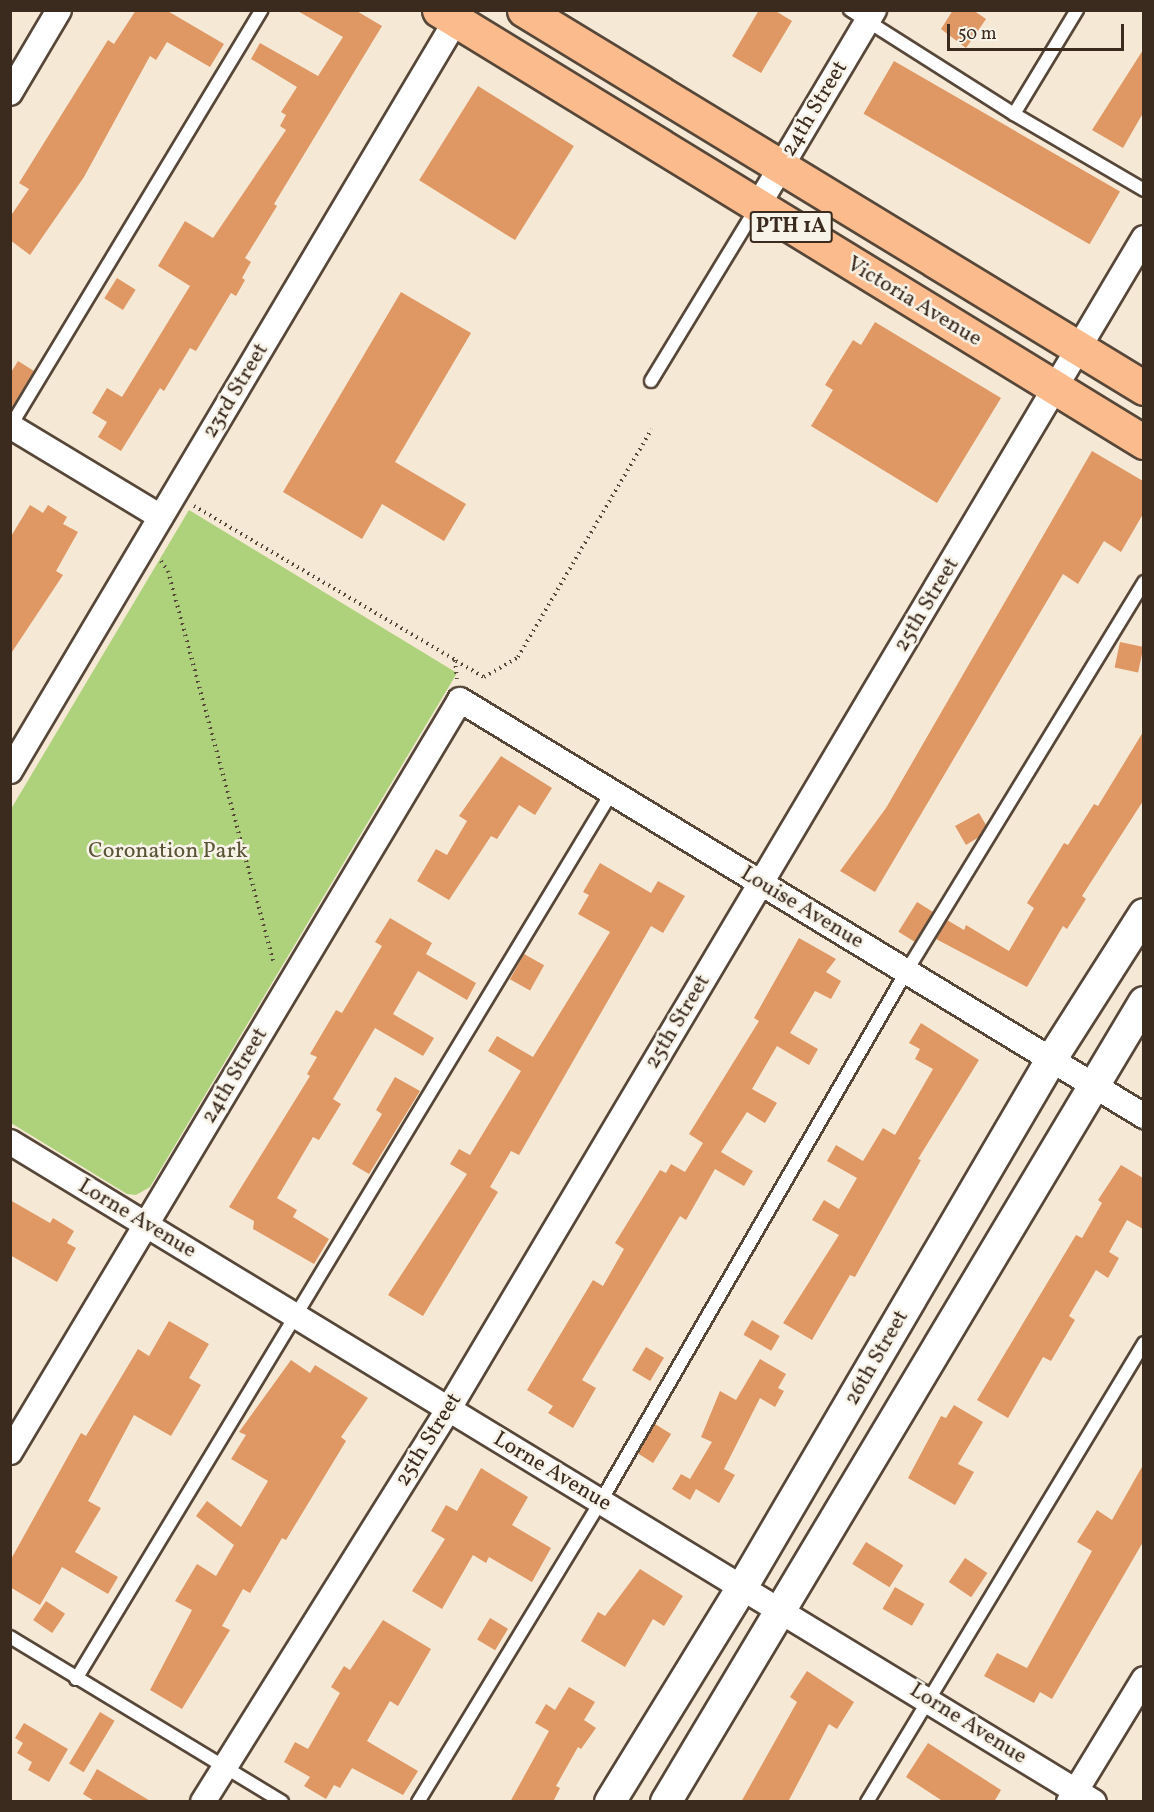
<!DOCTYPE html>
<html>
<head>
<meta charset="utf-8">
<style>
  body { margin:0 }
  #map { position:relative; width:1154px; height:1812px; overflow:hidden; background:#f5e9d5; font-family:Vollkorn,serif }
  div>[style] { position:absolute }
  [style*='--x'] { left:calc(var(--x)*1px); top:calc(var(--y)*1px); width:calc(var(--w)*1px); rotate:calc(var(--a)*1deg) }
  .green>* { inset:0; background:#aed27b }
  .building>* { inset:0; background:#df9764; transform-origin:0 0 }
  .path>* { height:4px; margin-top:-2px; transform-origin:0; background:repeating-linear-gradient(90deg,#574739 0 1.5px,transparent 0 6px) }
  .roads { filter:drop-shadow(2px 0 #574739) drop-shadow(-2px 0 #574739) drop-shadow(0 2px #574739) drop-shadow(0 -2px #574739) }
  .service>* { height:12px; margin:-6px; padding:0 6px; transform-origin:6px; border-radius:6px; background:#fff }
  .minor>* { height:24px; margin:-12px; padding:0 12px; transform-origin:12px; border-radius:12px; background:#fff }
  .tertiary>* { height:30px; margin:-15px; padding:0 15px; transform-origin:15px; border-radius:15px; background:#fff }
  .primary>* { height:33px; margin:-16.5px; padding:0 16.5px; transform-origin:16.5px; border-radius:16.5px; background:#fbbb8d }
  span { translate:-50% -50%; white-space:nowrap; text-align:center; line-height:1.15; -webkit-text-stroke:5px #f7f3e8; paint-order:stroke }
  .shield-label span { padding:2px 4px; background:#f7f3e8; border:2px solid; border-radius:4px; -webkit-text-stroke-width:0 }
  .shield-label { font-size:21px; color:#3b2a1e; font-weight:700 }
  .street-label { font-size:22px; color:#3b2a1e }
  .park-label { font-size:22px; color:#585435 }
  .frame { position:absolute; inset:0; border:12px solid #3b2a1e; pointer-events:none }
  .scale { position:absolute; left:947px; top:24px; width:177px; height:27px; box-sizing:border-box; border:3px solid #3b2a1e; border-top:0; padding-left:8px; font-size:18px; line-height:21px; white-space:nowrap; color:#3b2a1e; -webkit-text-stroke:4px #f7f3e8; paint-order:stroke }
</style>
</head>
<body>
<div id="map">
  <div class="green">
    <div style="clip-path:polygon(189px 510px,457px 673px,150px 1187px,136px 1195px,127px 1194px,11px 1123px,11px 809px)"></div>
  </div>
  <div class="building">
    <div style="clip-path:polygon(136px 10px,166px 10px,224px 44px,210px 67px,167px 42px,156px 60px,150px 56px,84px 177px,30px 255px,10px 240px,10px 217px,29px 189px,19px 183px,108px 40px,114px 44px)"></div>
    <div style="clip-path:polygon(296px 10px,355px 10px,382px 26px,274px 204px,277px 206px,245px 258px,251px 262px,242px 278px,245px 280px,236px 296px,231px 293px,196px 351px,190px 348px,164px 391px,160px 388px,121px 451px,98px 437px,107px 422px,92px 413px,107px 388px,122px 397px,190px 286px,158px 266px,185px 221px,213px 238px,286px 130px,280px 126px,286px 115px,281px 112px,297px 87px,251px 59px,260px 43px,318px 76px,343px 37px)"></div>
    <div style="clip-path:polygon(759px 10px,774px 10px,792px 21px,761px 73px,732px 56px)"></div>
    <div style="clip-path:polygon(953px 10px,973px 10px,986px 19px,966px 48px,941px 29px)"></div>
    <div style="clip-path:polygon(1143px 50px,1143px 113px,1123px 148px,1092px 130px)"></div>
    <div style="left:894px;top:61px;width:261px;height:61px;rotate:30deg"></div>
    <div style="left:478px;top:86px;width:113px;height:111px;rotate:32deg"></div>
    <div style="left:117px;top:278px;width:22px;height:24px;rotate:32deg"></div>
    <div style="clip-path:polygon(401px 292px,471px 333px,395px 462px,466px 504px,444px 541px,382px 504px,362px 539px,283px 492px)"></div>
    <div style="clip-path:polygon(875px 322px,1001px 398px,937px 503px,811px 426px,833px 390px,825px 385px,853px 340px,861px 345px)"></div>
    <div style="clip-path:polygon(18px 361px,34px 371px,10px 410px,10px 374px)"></div>
    <div style="clip-path:polygon(1092px 451px,1143px 481px,1143px 514px,1121px 552px,1104px 541px,1078px 584px,1063px 574px,875px 892px,840px 871px,886px 808px)"></div>
    <div style="clip-path:polygon(30px 505px,43px 513px,48px 505px,67px 517px,63px 524px,78px 532px,56px 571px,63px 575px,10px 655px,10px 538px)"></div>
    <div style="left:1120px;top:642px;width:24px;height:26px;rotate:12deg"></div>
    <div style="clip-path:polygon(1143px 732px,1143px 801px,1082px 896px,1086px 899px,1067px 929px,1063px 926px,1027px 987px,936px 939px,947px 920px,964px 930px,966px 925px,1009px 951px,1034px 908px,1027px 903px,1053px 861px,1064px 843px,1068px 845px,1094px 804px,1098px 806px)"></div>
    <div style="clip-path:polygon(501px 756px,552px 788px,535px 815px,519px 805px,497px 839px,491px 836px,449px 900px,417px 881px,436px 849px,447px 855px,467px 821px,459px 816px)"></div>
    <div style="clip-path:polygon(979px 813px,986px 825px,979px 837px,966px 845px,955px 826px)"></div>
    <div style="clip-path:polygon(600px 863px,651px 893px,658px 881px,685px 896px,663px 933px,651px 926px,519px 1155px,511px 1151px,490px 1187px,498px 1192px,423px 1316px,388px 1295px,467px 1174px,450px 1164px,459px 1149px,470px 1155px,521px 1071px,488px 1051px,497px 1036px,533px 1057px,610px 932px,578px 914px,589px 895px,583px 892px)"></div>
    <div style="left:917px;top:902px;width:19px;height:35px;rotate:32deg"></div>
    <div style="clip-path:polygon(390px 918px,432px 943px,426px 954px,476px 983px,467px 1000px,418px 971px,393px 1014px,434px 1038px,423px 1056px,375px 1028px,333px 1099px,341px 1104px,319px 1140px,313px 1137px,277px 1198px,297px 1210px,293px 1217px,329px 1239px,314px 1264px,253px 1229px,254px 1221px,229px 1207px,310px 1076px,307px 1074px,317px 1057px,310px 1054px,336px 1010px,342px 1013px,382px 946px,375px 942px)"></div>
    <div style="clip-path:polygon(799px 938px,836px 959px,826px 972px,841px 981px,831px 999px,815px 991px,790px 1033px,818px 1049px,809px 1065px,777px 1046px,752px 1089px,777px 1103px,765px 1123px,747px 1112px,721px 1152px,753px 1171px,744px 1186px,715px 1169px,686px 1220px,680px 1216px,582px 1380px,596px 1388px,573px 1428px,548px 1413px,553px 1406px,527px 1390px,593px 1280px,603px 1286px,624px 1249px,615px 1243px,660px 1170px,666px 1173px,671px 1164px,685px 1172px,703px 1143px,689px 1134px,759px 1021px,754px 1018px)"></div>
    <div style="left:524px;top:954px;width:23px;height:29px;rotate:29deg"></div>
    <div style="clip-path:polygon(921px 1023px,979px 1060px,918px 1159px,921px 1160px,855px 1277px,850px 1275px,812px 1340px,783px 1323px,839px 1235px,812px 1220px,824px 1200px,839px 1209px,857px 1178px,827px 1161px,836px 1145px,863px 1161px,883px 1128px,895px 1135px,933px 1069px,915px 1059px,920px 1049px,909px 1043px)"></div>
    <div style="clip-path:polygon(395px 1077px,420px 1091px,369px 1174px,352px 1164px,382px 1114px,376px 1110px)"></div>
    <div style="clip-path:polygon(1121px 1165px,1143px 1178px,1143px 1229px,1127px 1220px,1109px 1252px,1119px 1258px,1108px 1278px,1096px 1270px,1069px 1316px,1075px 1320px,1051px 1361px,1043px 1357px,1008px 1418px,977px 1400px,1076px 1235px,1082px 1238px,1102px 1203px,1098px 1200px)"></div>
    <div style="clip-path:polygon(10px 1200px,50px 1223px,53px 1218px,74px 1231px,67px 1243px,76px 1248px,57px 1282px,10px 1255px)"></div>
    <div style="left:752px;top:1320px;width:32px;height:17px;rotate:30deg"></div>
    <div style="clip-path:polygon(169px 1321px,209px 1344px,189px 1378px,201px 1385px,171px 1436px,134px 1415px,88px 1501px,101px 1508px,75px 1552px,118px 1577px,108px 1594px,62px 1567px,40px 1605px,10px 1587px,10px 1561px,81px 1433px,86px 1436px,138px 1349px,149px 1356px)"></div>
    <div style="left:646px;top:1347px;width:21px;height:27px;rotate:31deg"></div>
    <div style="clip-path:polygon(760px 1359px,786px 1374px,778px 1388px,784px 1391px,775px 1407px,760px 1398px,724px 1469px,735px 1475px,719px 1503px,696px 1489px,690px 1500px,672px 1489px,681px 1474px,690px 1479px,712px 1442px,701px 1437px,720px 1391px,736px 1400px)"></div>
    <div style="clip-path:polygon(291px 1360px,310px 1373px,315px 1365px,368px 1398px,341px 1437px,346px 1441px,286px 1540px,282px 1538px,250px 1593px,243px 1589px,222px 1626px,230px 1630px,182px 1709px,150px 1690px,192px 1610px,175px 1601px,197px 1564px,216px 1576px,234px 1545px,196px 1516px,207px 1501px,241px 1527px,268px 1481px,231px 1459px,246px 1435px,239px 1432px)"></div>
    <div style="clip-path:polygon(954px 1405px,983px 1422px,958px 1464px,974px 1472px,955px 1505px,908px 1478px,941px 1416px,946px 1418px)"></div>
    <div style="left:655px;top:1424px;width:19px;height:34px;rotate:32deg"></div>
    <div style="clip-path:polygon(1143px 1465px,1143px 1542px,1052px 1699px,1040px 1692px,1034px 1703px,984px 1676px,997px 1653px,1027px 1668px,1092px 1551px,1077px 1542px,1097px 1510px,1112px 1520px)"></div>
    <div style="clip-path:polygon(481px 1468px,528px 1497px,512px 1525px,551px 1548px,532px 1582px,489px 1557px,486px 1563px,473px 1555px,442px 1609px,412px 1591px,445px 1539px,431px 1531px,446px 1505px,457px 1511px)"></div>
    <div style="left:866px;top:1542px;width:44px;height:26px;rotate:32deg"></div>
    <div style="left:965px;top:1558px;width:27px;height:29px;rotate:34deg"></div>
    <div style="clip-path:polygon(640px 1569px,683px 1596px,664px 1626px,653px 1619px,625px 1667px,581px 1641px,598px 1612px,605px 1616px)"></div>
    <div style="left:895px;top:1587px;width:34px;height:25px;rotate:30deg"></div>
    <div style="left:46px;top:1601px;width:23px;height:23px;rotate:34deg"></div>
    <div style="left:490px;top:1618px;width:21px;height:25px;rotate:31deg"></div>
    <div style="clip-path:polygon(383px 1620px,431px 1649px,398px 1706px,390px 1701px,367px 1741px,418px 1771px,403px 1795px,352px 1768px,340px 1788px,334px 1785px,326px 1799px,304px 1786px,310px 1777px,284px 1762px,295px 1742px,308px 1749px,340px 1693px,331px 1687px,344px 1666px,350px 1670px)"></div>
    <div style="clip-path:polygon(807px 1671px,854px 1702px,837px 1729px,829px 1724px,788px 1802px,741px 1802px,797px 1702px,790px 1697px)"></div>
    <div style="clip-path:polygon(569px 1687px,595px 1702px,584px 1720px,596px 1728px,581px 1749px,578px 1747px,556px 1786px,560px 1788px,553px 1802px,510px 1802px,549px 1731px,535px 1723px,546px 1704px,555px 1710px)"></div>
    <div style="left:100px;top:1712px;width:17px;height:60px;rotate:31deg"></div>
    <div style="clip-path:polygon(24px 1723px,68px 1749px,49px 1782px,28px 1770px,32px 1762px,17px 1753px,23px 1743px,15px 1738px)"></div>
    <div style="clip-path:polygon(928px 1743px,1001px 1790px,994px 1802px,944px 1802px,906px 1777px)"></div>
    <div style="clip-path:polygon(97px 1769px,152px 1802px,96px 1802px,83px 1794px)"></div>
  </div>
  <div class="path">
    <div style="--x:194;--y:506;--w:303;--a:30.5"></div>
    <div style="--x:455;--y:660;--w:19;--a:84"></div>
    <div style="--x:161;--y:561;--w:12;--a:55"></div>
    <div style="--x:168;--y:571;--w:407;--a:74.9"></div>
    <div style="--x:456;--y:661;--w:32;--a:30"></div>
    <div style="--x:484;--y:677;--w:39;--a:-30"></div>
    <div style="--x:518;--y:657;--w:264;--a:-59.6"></div>
  </div>
  <div class="roads">
    <div class="service">
      <div style="--x:850;--y:10;--w:194;--a:32.4"></div>
      <div style="--x:1014;--y:114;--w:151;--a:30.3"></div>
      <div style="--x:1014;--y:114;--w:122;--a:-58.8"></div>
      <div style="--x:651;--y:381;--w:204;--a:-58.7"></div>
      <div style="--x:10;--y:427;--w:487;--a:-58.9"></div>
      <div style="--x:10;--y:1637;--w:318;--a:31.2"></div>
      <div style="--x:76;--y:1679;--w:1036;--a:-58.86"></div>
      <div style="--x:418;--y:1802;--w:352;--a:-58.7"></div>
      <div style="--x:601;--y:1501;--w:611;--a:-60.03"></div>
      <div style="--x:906;--y:972;--w:457;--a:-58.6"></div>
      <div style="--x:867;--y:1802;--w:536;--a:-58.89"></div>
    </div>
    <div class="minor">
      <div style="--x:10;--y:93;--w:96;--a:-59.4"></div>
      <div style="--x:757;--y:207;--w:229;--a:-59.3"></div>
      <div style="--x:10;--y:426;--w:176;--a:31.1"></div>
      <div style="--x:10;--y:771;--w:885;--a:-59.29"></div>
      <div style="--x:10;--y:1142;--w:1269;--a:31.34"></div>
      <div style="--x:10;--y:1452;--w:876;--a:-59.1"></div>
      <div style="--x:460;--y:700;--w:801;--a:31.31"></div>
      <div style="--x:203;--y:1802;--w:462;--a:-58"></div>
      <div style="--x:448;--y:1410;--w:1363;--a:-59.3"></div>
      <div style="--x:1069;--y:1802;--w:144;--a:-58.6"></div>
    </div>
    <div class="tertiary">
      <div style="--x:610;--y:1802;--w:254;--a:-58.4"></div>
      <div style="--x:743;--y:1586;--w:610;--a:-59.65"></div>
      <div style="--x:1051;--y:1060;--w:173;--a:-57.5"></div>
      <div style="--x:666;--y:1802;--w:932;--a:-59.14"></div>
    </div>
    <div class="primary">
      <div style="--x:439;--y:10;--w:827;--a:31.5"></div>
      <div style="--x:524;--y:10;--w:726;--a:31.37"></div>
    </div>
  </div>
  <div class="shield-label">
    <span style="left:791px;top:227px">PTH 1A</span>
  </div>
  <div class="street-label">
    <span style="left:815px;top:109px;rotate:-59deg">24th Street</span>
    <span style="left:914px;top:302px;rotate:31deg">Victoria Avenue</span>
    <span style="left:236px;top:391px;rotate:-59deg">23rd Street</span>
    <span style="left:927px;top:605px;rotate:-59deg">25th Street</span>
    <span style="left:802px;top:908px;rotate:31deg">Louise Avenue</span>
    <span style="left:678px;top:1022px;rotate:-59deg">25th Street</span>
    <span style="left:235px;top:1076px;rotate:-59deg">24th Street</span>
    <span style="left:137px;top:1219px;rotate:31deg">Lorne Avenue</span>
    <span style="left:877px;top:1358px;rotate:-60deg">26th Street</span>
    <span style="left:429px;top:1440px;rotate:-58deg">25th Street</span>
    <span style="left:552px;top:1472px;rotate:31deg">Lorne Avenue</span>
    <span style="left:968px;top:1724px;rotate:32deg">Lorne Avenue</span>
  </div>
  <div class="park-label">
    <span style="left:168px;top:852px">Coronation Park</span>
  </div>
  <div class="frame"></div>
  <div class="scale">50 m</div>
</div>
</body>
</html>
